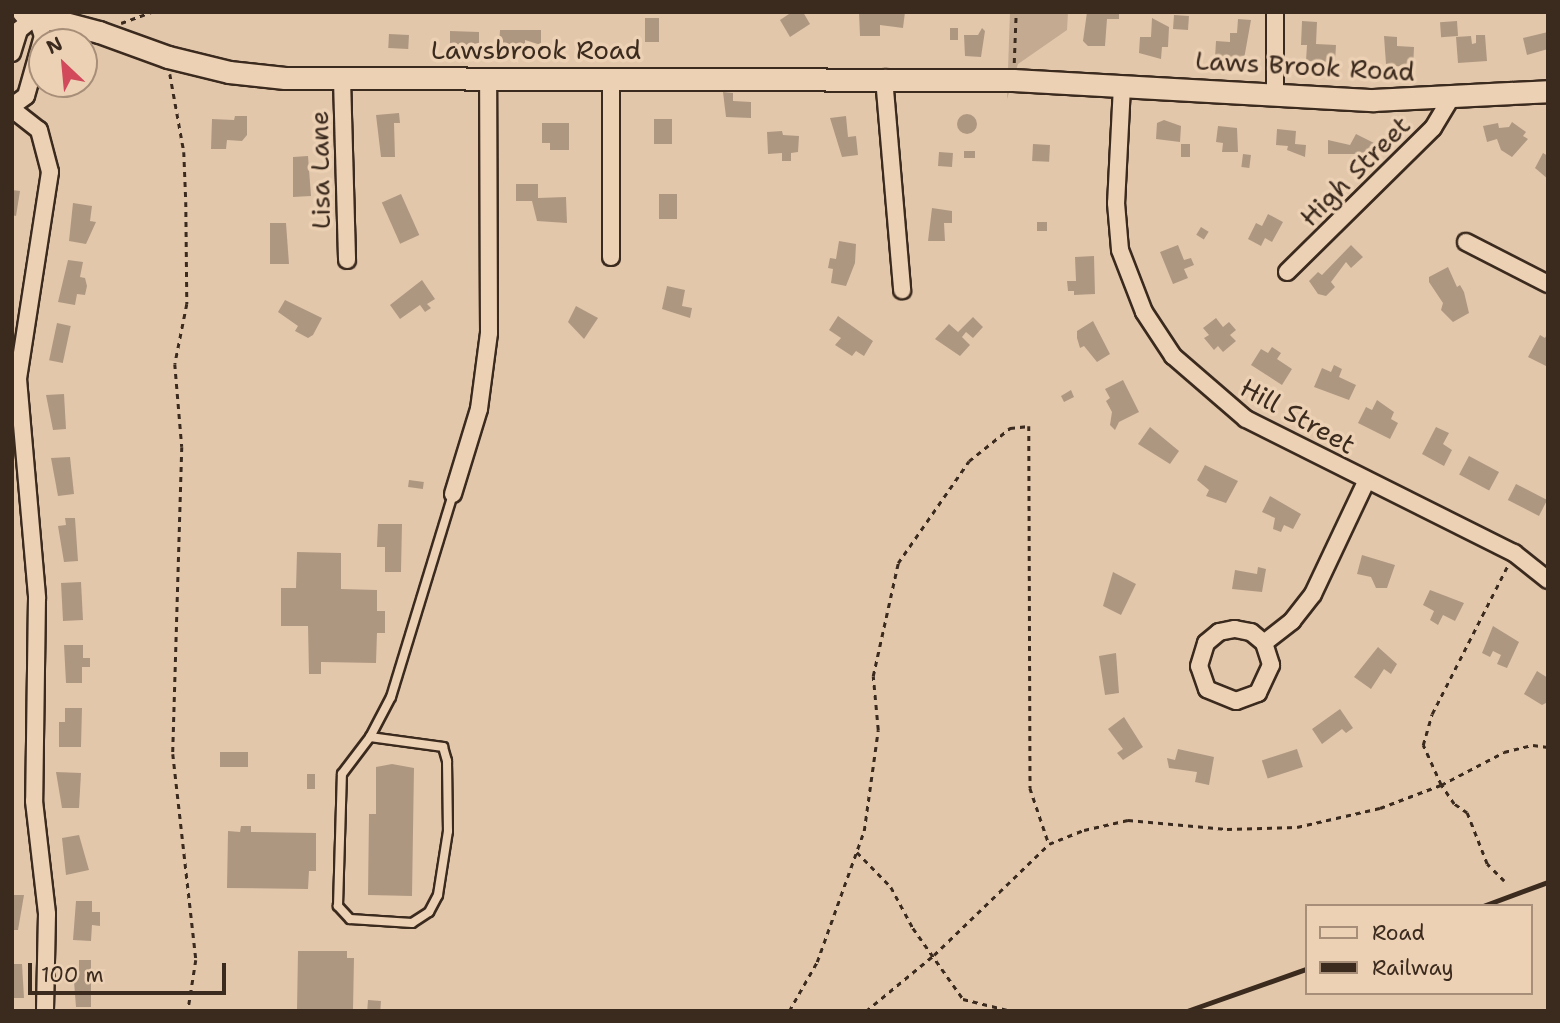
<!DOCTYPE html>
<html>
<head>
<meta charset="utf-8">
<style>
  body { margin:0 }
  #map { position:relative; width:1560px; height:1023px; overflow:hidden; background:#e2c7ab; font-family:"Shantell Sans",sans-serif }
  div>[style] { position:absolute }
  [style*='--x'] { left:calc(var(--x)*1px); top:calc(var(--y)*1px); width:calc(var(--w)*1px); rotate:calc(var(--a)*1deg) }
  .green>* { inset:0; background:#c3aa91 }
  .building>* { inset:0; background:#ae9780; transform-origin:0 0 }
  .round { border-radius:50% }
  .path>* { height:2.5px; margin-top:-1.25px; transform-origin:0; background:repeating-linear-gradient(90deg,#3b2a1e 0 5px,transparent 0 10px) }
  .roads { filter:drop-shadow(2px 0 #3b2a1e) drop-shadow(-2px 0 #3b2a1e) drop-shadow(0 2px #3b2a1e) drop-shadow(0 -2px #3b2a1e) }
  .lane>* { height:8px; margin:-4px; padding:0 4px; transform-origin:4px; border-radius:4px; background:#edd1b4 }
  .street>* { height:16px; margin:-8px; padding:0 8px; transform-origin:8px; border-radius:8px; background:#edd1b4 }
  .secondary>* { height:21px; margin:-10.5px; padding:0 10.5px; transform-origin:10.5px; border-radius:10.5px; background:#edd1b4 }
  .rail>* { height:4.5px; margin:-2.25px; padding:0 2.25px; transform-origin:2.25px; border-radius:2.25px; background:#3b2a1e }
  span { translate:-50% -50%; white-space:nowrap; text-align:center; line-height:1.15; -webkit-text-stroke:7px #edd1b4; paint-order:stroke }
  .street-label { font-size:26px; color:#3b2a1e }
  .frame { position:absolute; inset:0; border:14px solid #3b2a1e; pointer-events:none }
  .legend { position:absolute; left:1305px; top:904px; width:228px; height:91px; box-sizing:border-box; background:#edd1b4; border:2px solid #a68e78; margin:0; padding:9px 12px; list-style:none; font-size:21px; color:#3b2a1e }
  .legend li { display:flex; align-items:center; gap:14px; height:35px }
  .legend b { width:35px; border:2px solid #a68e78 }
  .north { position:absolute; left:28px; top:28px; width:70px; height:70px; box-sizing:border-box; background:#edd1b4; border:2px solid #a68e78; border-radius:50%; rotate:334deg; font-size:19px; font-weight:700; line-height:28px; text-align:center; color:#3b2a1e }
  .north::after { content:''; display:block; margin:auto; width:24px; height:32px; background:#d1495b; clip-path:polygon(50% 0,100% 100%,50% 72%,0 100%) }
  .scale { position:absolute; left:28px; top:963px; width:198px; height:32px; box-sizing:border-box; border:4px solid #3b2a1e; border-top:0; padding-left:9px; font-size:21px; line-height:24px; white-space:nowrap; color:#3b2a1e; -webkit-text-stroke:5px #edd1b4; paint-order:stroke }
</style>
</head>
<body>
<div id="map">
  <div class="green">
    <div style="clip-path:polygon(1010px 12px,1068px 12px,1067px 30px,1018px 64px,1007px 99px)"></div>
  </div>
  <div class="building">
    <div style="clip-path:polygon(792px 12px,803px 12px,810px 24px,790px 37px,780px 20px)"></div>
    <div style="clip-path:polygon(859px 12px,905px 12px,903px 28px,880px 25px,880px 36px,860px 36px)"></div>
    <div style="clip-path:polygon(1087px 12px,1119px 12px,1119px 19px,1107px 19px,1105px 46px,1088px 46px,1083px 41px)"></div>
    <div style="left:1174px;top:15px;width:15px;height:14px;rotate:4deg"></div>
    <div style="left:645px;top:18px;width:14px;height:24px"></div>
    <div style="clip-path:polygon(1152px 18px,1169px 27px,1168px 47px,1162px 47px,1161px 59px,1139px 53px,1140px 37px,1151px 37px)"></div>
    <div style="clip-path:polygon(1238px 19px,1251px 20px,1244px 59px,1215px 58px,1216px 41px,1230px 42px,1230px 33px,1237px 33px)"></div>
    <div style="clip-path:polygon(1302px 21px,1317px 22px,1316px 44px,1336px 45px,1335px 63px,1306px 61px,1307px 45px,1301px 45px)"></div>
    <div style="left:1457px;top:21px;width:15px;height:17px;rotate:86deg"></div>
    <div style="left:950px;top:28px;width:8px;height:12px"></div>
    <div style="clip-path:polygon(982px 28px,985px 31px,981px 57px,965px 56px,964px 35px,978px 35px)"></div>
    <div style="clip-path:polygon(500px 30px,541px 30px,541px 45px,525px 40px,525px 47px,499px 46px)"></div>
    <div style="clip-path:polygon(450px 31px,479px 32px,479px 45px,450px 48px)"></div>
    <div style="clip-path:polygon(1548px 32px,1548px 49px,1527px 55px,1523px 38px)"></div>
    <div style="left:389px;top:34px;width:20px;height:14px;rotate:3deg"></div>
    <div style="clip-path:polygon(1476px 35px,1485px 35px,1487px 61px,1458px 63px,1456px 37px,1471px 36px,1472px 44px,1476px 43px)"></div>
    <div style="clip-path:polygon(1384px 36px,1397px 37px,1397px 46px,1414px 47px,1413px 69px,1386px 64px)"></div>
    <div style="clip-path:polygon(723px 92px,733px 93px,733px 101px,751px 102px,751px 118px,726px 117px)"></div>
    <div style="clip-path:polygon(399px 113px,400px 123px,394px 123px,395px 157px,381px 157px,376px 115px)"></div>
    <div class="round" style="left:957px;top:114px;width:20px;height:20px"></div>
    <div style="clip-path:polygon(235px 116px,247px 116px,247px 135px,242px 141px,227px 140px,226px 149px,211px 149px,212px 119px,234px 120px)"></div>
    <div style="clip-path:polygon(846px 116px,848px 137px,856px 136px,858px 155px,842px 157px,830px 118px)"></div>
    <div style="left:654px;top:119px;width:18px;height:25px"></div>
    <div style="clip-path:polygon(1164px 120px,1181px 126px,1180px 142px,1156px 139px,1157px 123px)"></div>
    <div style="clip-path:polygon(1512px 122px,1526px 132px,1523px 136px,1528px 139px,1512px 157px,1501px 150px,1497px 139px,1487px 142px,1483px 126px,1498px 123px,1499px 128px,1509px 127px)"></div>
    <div style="clip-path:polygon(542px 123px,569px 123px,569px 150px,550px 150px,550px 143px,542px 143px)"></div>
    <div style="clip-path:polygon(1218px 126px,1237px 128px,1238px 152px,1222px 152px,1223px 143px,1216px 142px)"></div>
    <div style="clip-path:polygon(1277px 129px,1296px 131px,1295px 144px,1306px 145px,1305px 157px,1287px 150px,1288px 146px,1276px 145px)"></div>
    <div style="clip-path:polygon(782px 131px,783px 135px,799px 136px,798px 152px,791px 153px,791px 161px,782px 161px,782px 153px,768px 154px,767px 132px)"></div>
    <div style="clip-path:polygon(1356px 134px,1376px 144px,1376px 154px,1328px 154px,1328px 140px,1350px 145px)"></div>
    <div style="left:1033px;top:144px;width:17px;height:17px;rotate:3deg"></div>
    <div style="left:1181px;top:144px;width:9px;height:13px"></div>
    <div style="left:964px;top:151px;width:11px;height:7px"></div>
    <div style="left:939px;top:152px;width:14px;height:14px;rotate:4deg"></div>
    <div style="clip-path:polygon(1543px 153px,1548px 156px,1548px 179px,1535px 168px)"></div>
    <div style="left:1243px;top:154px;width:8px;height:13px;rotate:7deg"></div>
    <div style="clip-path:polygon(308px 156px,311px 196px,293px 197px,293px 157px)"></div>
    <div style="clip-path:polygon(516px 184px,538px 184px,538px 198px,566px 197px,567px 223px,537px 221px,532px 201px,516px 201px)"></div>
    <div style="clip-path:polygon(12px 190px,20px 191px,16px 216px,12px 215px)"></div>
    <div style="left:401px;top:194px;width:45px;height:21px;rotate:66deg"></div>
    <div style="left:659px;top:194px;width:18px;height:25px"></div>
    <div style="clip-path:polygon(73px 203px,92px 206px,90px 221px,96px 222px,86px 244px,69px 241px)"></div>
    <div style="clip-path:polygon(932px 208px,952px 211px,952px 223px,944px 223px,945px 241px,928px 241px)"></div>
    <div style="clip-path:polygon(1268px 214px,1283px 222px,1272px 242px,1265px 238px,1261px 246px,1248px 239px,1256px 223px,1262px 226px)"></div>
    <div style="left:1037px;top:222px;width:10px;height:9px"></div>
    <div style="clip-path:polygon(270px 223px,286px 223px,289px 264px,270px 264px)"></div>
    <div style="left:1201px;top:227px;width:9px;height:9px;rotate:32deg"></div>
    <div style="clip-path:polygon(839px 241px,856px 244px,855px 263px,846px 286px,831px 283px,833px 269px,828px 268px,830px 258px,836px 259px)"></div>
    <div style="clip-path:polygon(1178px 245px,1184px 260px,1191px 258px,1194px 265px,1184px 269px,1188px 278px,1173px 284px,1160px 252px)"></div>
    <div style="clip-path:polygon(1351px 245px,1363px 257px,1351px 268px,1346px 262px,1331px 282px,1335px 287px,1326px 296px,1318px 294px,1309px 281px,1318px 272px,1322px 275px)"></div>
    <div style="clip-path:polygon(1094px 256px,1095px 294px,1074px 295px,1074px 291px,1068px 291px,1067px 281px,1076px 281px,1075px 257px)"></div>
    <div style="clip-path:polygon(68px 260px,83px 262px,80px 277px,85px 278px,87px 286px,85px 295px,77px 294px,75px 305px,58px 302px)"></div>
    <div style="clip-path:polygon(1448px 267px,1457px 287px,1460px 285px,1464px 292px,1469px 313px,1453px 322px,1441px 310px,1443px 303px,1429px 282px,1429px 277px)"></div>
    <div style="clip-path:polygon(422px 280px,435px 299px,427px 304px,431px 308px,425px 312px,420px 305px,400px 319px,390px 305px)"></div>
    <div style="clip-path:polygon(667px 286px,685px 290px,682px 306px,692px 308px,690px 318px,662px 309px)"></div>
    <div style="clip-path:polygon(285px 300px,322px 318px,313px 335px,308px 338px,295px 331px,298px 326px,278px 312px)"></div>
    <div style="clip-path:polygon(576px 306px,598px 318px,584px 339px,568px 322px)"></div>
    <div style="clip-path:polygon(838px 316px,873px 341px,864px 356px,856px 351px,852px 356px,835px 345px,841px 338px,829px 330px)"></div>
    <div style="clip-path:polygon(973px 317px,983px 327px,973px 338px,966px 332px,962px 337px,970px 345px,960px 356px,935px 339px,949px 324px,958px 332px)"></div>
    <div style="clip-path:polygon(1216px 318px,1223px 327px,1229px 322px,1236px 330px,1230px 335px,1236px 341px,1223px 352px,1218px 346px,1214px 350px,1204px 338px,1209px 335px,1203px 328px)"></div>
    <div style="clip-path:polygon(1093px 321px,1110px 354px,1097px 362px,1084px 346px,1080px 348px,1077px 338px,1077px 331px)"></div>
    <div style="left:57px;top:323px;width:14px;height:38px;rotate:12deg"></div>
    <div style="clip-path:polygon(1548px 332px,1548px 367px,1528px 357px,1540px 335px,1545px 338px)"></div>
    <div style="clip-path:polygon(1272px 347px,1281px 353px,1277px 359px,1292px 369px,1282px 385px,1251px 365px,1261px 349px,1268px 353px)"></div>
    <div style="clip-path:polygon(1334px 365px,1342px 369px,1339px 377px,1356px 385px,1349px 400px,1314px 387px,1322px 368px,1331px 372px)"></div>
    <div style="clip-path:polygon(1123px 380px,1139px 412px,1119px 422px,1115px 430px,1110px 425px,1112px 412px,1106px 401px,1110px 398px,1105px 389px)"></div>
    <div style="clip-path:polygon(1071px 390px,1074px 397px,1064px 402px,1061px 396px)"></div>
    <div style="clip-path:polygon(64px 394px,66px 429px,53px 430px,46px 395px)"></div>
    <div style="clip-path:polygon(1377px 400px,1394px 412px,1391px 419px,1398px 423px,1390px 439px,1358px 423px,1366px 407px,1372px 410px)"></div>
    <div style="clip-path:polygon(1150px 427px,1179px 451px,1170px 464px,1138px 444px)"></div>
    <div style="clip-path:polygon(1436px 427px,1449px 433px,1443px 444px,1452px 450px,1444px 466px,1422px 454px)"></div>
    <div style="left:1469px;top:456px;width:34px;height:21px;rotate:28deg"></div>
    <div style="clip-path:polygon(70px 457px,74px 494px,58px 496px,51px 458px)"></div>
    <div style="clip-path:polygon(1205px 465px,1238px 481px,1226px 503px,1206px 496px,1209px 490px,1197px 480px)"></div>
    <div style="left:409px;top:480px;width:15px;height:7px;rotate:8deg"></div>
    <div style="left:1516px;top:484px;width:35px;height:18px;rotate:27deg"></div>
    <div style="clip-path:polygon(1270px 496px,1301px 514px,1293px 529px,1284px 525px,1281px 532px,1273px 529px,1275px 518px,1262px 512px)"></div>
    <div style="clip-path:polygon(65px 518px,75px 518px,78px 561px,64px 562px,58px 526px,66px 525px)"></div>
    <div style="clip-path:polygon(378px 524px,402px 524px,401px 572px,385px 572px,385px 547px,377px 547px)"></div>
    <div style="clip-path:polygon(297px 552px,341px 553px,341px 589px,377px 590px,377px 611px,385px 611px,385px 633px,377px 633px,376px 663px,321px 662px,321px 674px,309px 674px,308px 626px,281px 626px,281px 588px,296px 588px)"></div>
    <div style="clip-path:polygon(1362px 555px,1395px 565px,1387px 588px,1376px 588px,1371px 577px,1357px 574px)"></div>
    <div style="clip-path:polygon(1258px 567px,1266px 569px,1262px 592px,1232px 589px,1235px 570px,1257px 574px)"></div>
    <div style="clip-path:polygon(1113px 572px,1136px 584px,1121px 615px,1103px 606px)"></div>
    <div style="left:81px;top:582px;width:38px;height:20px;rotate:87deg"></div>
    <div style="clip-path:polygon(1430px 590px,1464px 603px,1455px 621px,1443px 615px,1438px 625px,1430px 620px,1434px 611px,1423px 605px)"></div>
    <div style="clip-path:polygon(1493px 626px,1519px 642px,1507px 668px,1497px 664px,1501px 655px,1493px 651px,1490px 657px,1482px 653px)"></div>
    <div style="clip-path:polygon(64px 645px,83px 645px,83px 658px,90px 658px,90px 667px,82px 667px,82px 683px,66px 683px)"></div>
    <div style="clip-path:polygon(1378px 647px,1397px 664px,1391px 674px,1384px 669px,1371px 689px,1354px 677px)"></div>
    <div style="clip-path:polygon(1116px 653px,1119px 693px,1105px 695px,1099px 656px)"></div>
    <div style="clip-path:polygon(1537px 671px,1548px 678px,1548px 702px,1542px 705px,1524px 694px)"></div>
    <div style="clip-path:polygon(65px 708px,82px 708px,81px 747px,59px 747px,59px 722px,65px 722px)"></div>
    <div style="clip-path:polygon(1340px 709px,1353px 728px,1346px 733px,1342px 729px,1322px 744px,1312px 729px)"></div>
    <div style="clip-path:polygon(1124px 717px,1143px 747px,1123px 760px,1117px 753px,1123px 749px,1108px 729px)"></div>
    <div style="clip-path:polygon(1178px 749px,1214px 757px,1209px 785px,1195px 782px,1197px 772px,1169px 768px,1167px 758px,1175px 760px)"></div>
    <div style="left:1297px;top:749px;width:19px;height:37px;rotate:72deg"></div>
    <div style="left:220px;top:752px;width:28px;height:15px"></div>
    <div style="clip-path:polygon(392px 764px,414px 768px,412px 896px,368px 895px,369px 814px,376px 814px,376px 767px)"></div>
    <div style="clip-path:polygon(56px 772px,81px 773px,79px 808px,62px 808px)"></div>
    <div style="left:307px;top:774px;width:8px;height:15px"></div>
    <div style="clip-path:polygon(241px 826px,251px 826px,251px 832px,316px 833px,316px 871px,309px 871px,308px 889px,227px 888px,228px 831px,240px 832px)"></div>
    <div style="clip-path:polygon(79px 835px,89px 870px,66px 875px,62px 838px)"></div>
    <div style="clip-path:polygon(12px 895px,24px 895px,18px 930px,12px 930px)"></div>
    <div style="clip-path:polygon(76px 901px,92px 901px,92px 912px,100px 912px,100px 926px,92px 925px,91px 941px,73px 940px)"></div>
    <div style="clip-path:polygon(298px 951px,347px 951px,347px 958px,354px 958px,353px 1011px,297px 1011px)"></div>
    <div style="clip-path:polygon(79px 960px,91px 960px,91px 1007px,76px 1007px,73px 969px,79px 969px)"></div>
    <div style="clip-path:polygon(12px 964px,22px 964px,24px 998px,12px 998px)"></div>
    <div style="left:368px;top:1000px;width:13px;height:11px;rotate:4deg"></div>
  </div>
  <div class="path">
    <div style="--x:121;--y:23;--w:32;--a:-20"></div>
    <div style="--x:1014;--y:63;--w:51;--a:-87.8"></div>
    <div style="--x:170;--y:74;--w:79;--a:79.8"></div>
    <div style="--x:184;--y:152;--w:50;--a:87.7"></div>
    <div style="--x:186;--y:202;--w:102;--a:89.4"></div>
    <div style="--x:187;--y:304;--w:61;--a:101.3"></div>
    <div style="--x:175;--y:364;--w:83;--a:85.2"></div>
    <div style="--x:182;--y:447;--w:307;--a:91.7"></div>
    <div style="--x:173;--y:754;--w:207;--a:83.6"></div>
    <div style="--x:196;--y:960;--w:52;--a:98.9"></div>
    <div style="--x:857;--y:852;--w:49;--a:45.8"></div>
    <div style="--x:891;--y:887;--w:47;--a:61.8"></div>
    <div style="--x:913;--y:928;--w:87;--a:54.8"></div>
    <div style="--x:963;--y:999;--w:50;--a:13.8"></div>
    <div style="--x:1504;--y:881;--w:24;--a:-135"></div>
    <div style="--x:1487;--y:864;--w:55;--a:-111.4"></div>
    <div style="--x:1467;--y:813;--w:16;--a:-145"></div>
    <div style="--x:1454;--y:804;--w:23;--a:-124"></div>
    <div style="--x:1441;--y:785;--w:44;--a:-114.2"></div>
    <div style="--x:1423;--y:745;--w:32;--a:-74"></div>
    <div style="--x:1432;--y:714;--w:167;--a:-63"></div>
    <div style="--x:789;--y:1011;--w:56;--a:-60.3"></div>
    <div style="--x:817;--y:962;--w:139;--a:-70.3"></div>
    <div style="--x:864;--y:831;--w:102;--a:-82.1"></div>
    <div style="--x:878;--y:730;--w:54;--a:-95.3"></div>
    <div style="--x:873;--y:676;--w:116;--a:-77.5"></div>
    <div style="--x:898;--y:563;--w:124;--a:-55.2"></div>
    <div style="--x:969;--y:461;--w:53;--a:-38.8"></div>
    <div style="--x:1010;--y:428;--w:19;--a:-6"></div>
    <div style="--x:1029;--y:426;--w:362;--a:89.8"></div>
    <div style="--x:1030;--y:788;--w:59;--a:71.3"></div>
    <div style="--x:866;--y:1011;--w:88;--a:-39.5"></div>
    <div style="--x:934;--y:955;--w:160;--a:-44"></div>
    <div style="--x:1049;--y:844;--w:38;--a:-22"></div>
    <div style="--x:1084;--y:830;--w:45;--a:-12.8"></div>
    <div style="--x:1128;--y:820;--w:99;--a:5.2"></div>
    <div style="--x:1227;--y:829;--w:70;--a:-1.6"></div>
    <div style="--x:1297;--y:827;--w:85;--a:-12.9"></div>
    <div style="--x:1380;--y:808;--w:65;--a:-20.7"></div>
    <div style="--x:1441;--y:785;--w:71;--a:-27.6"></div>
    <div style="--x:1504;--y:752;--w:30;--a:-14"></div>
    <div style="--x:1533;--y:745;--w:15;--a:8"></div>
  </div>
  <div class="roads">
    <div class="lane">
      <div style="--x:370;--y:737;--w:74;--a:7.8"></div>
      <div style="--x:443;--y:747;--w:15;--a:74"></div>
      <div style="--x:447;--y:761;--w:70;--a:89.2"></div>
      <div style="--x:448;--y:831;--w:65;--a:98.9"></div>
      <div style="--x:438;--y:895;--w:19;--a:118"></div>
      <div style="--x:429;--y:912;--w:20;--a:147"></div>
      <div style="--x:412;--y:923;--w:62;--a:-176.3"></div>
      <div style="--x:350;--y:919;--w:18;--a:-133"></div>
      <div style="--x:338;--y:906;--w:132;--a:-88.3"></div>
      <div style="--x:342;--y:774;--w:46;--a:-52.9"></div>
      <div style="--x:370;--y:737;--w:45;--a:-62.3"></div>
      <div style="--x:391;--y:697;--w:212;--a:-73"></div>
    </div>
    <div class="street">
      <div style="--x:1275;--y:12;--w:83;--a:90"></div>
      <div style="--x:12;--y:53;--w:24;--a:-73"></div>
      <div style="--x:19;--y:30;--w:22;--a:-39"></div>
      <div style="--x:36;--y:16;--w:21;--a:71"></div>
      <div style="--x:43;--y:36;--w:62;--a:105.8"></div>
      <div style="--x:26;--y:96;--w:17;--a:144"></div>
      <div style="--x:884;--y:78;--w:213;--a:85.1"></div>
      <div style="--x:342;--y:79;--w:181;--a:88.4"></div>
      <div style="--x:1122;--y:86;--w:117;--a:92.9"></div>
      <div style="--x:1116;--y:203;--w:47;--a:85.1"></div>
      <div style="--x:1120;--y:250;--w:66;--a:68.8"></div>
      <div style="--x:1144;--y:312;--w:53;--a:56.6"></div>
      <div style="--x:1173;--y:356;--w:96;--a:40.8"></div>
      <div style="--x:1246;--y:419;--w:300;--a:26.6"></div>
      <div style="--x:1514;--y:553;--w:43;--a:38.5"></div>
      <div style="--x:12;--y:109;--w:34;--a:38"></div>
      <div style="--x:39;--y:130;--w:43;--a:75.3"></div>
      <div style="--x:50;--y:172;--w:209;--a:98.8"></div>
      <div style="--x:18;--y:379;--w:220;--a:85"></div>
      <div style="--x:37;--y:598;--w:203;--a:90.8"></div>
      <div style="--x:34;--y:801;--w:114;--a:83.4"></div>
      <div style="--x:47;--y:914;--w:97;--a:91.2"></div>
      <div style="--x:1466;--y:242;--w:92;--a:27.1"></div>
      <div style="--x:611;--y:257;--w:179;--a:-90"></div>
      <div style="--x:1287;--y:272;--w:205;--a:-44.6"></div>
      <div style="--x:1433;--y:128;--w:33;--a:-59"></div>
      <div style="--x:453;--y:494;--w:89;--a:-73"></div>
      <div style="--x:479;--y:409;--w:77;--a:-82.5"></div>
      <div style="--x:489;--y:333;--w:255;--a:-90.2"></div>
      <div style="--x:1264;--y:643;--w:23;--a:72"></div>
      <div style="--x:1271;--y:665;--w:31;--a:115"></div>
      <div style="--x:1258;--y:693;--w:23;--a:160"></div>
      <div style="--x:1236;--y:701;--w:31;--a:-158"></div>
      <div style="--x:1207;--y:689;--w:24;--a:-109"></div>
      <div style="--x:1199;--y:666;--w:24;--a:-73"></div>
      <div style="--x:1206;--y:643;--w:17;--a:-40"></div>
      <div style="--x:1219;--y:632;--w:16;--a:-11"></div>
      <div style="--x:1235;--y:629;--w:16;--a:11"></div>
      <div style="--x:1251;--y:632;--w:17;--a:40"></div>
      <div style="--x:1264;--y:643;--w:36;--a:-38"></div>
      <div style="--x:1292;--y:621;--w:34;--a:-52"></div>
      <div style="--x:1313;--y:594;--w:124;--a:-64.7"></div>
    </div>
    <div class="secondary">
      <div style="--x:23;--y:12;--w:79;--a:14.7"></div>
      <div style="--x:99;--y:32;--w:73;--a:19.9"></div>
      <div style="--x:168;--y:57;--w:63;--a:13.8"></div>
      <div style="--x:229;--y:72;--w:56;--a:6.1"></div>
      <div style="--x:285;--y:78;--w:728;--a:0.16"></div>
      <div style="--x:1013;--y:80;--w:361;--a:3.2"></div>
      <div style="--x:1373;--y:100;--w:175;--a:-2.9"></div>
    </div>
  </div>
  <div class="rail">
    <div style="--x:1483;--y:906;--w:69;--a:-20.3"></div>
    <div style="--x:1187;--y:1011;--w:126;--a:-19.4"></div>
  </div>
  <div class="street-label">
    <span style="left:536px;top:50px">Lawsbrook Road</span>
    <span style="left:1305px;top:66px;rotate:3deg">Laws Brook Road</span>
    <span style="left:320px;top:170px;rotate:-91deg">Lisa Lane</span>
    <span style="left:1355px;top:171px;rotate:-45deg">High Street</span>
    <span style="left:1298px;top:416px;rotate:29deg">Hill Street</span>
  </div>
  <div class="frame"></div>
  <ul class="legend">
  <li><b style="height:9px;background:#edd1b4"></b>Road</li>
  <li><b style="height:9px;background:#3b2a1e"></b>Railway</li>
  </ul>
  <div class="north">N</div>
  <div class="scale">100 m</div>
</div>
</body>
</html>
